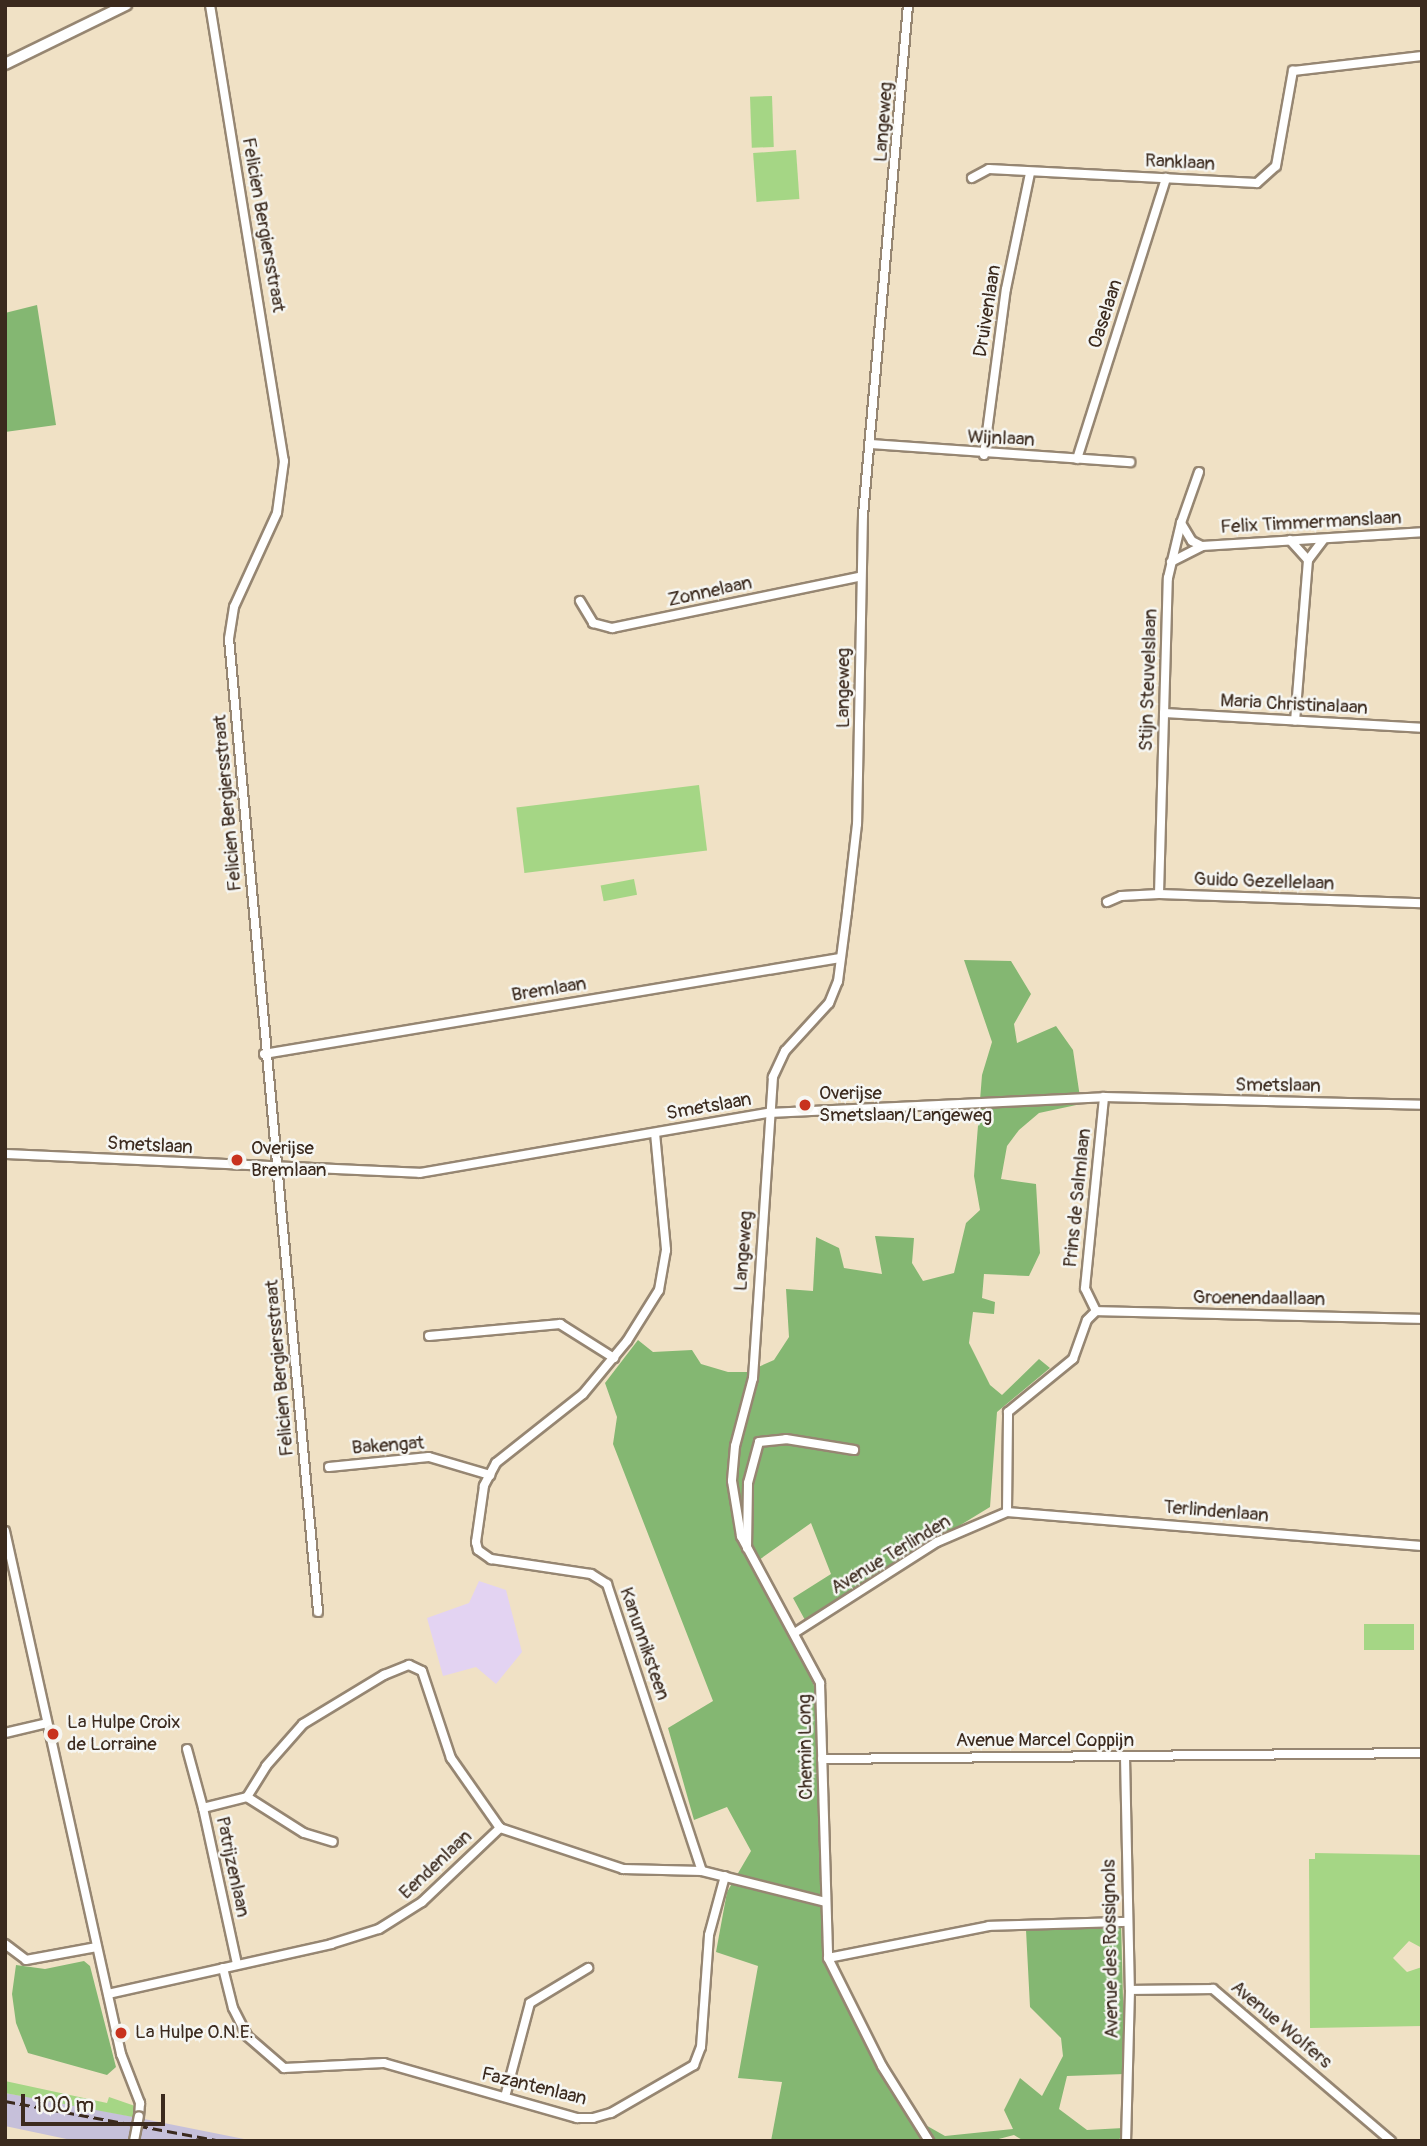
<!DOCTYPE html>
<html>
<head>
<meta charset="utf-8">
<style>
  body { margin:0 }
  #map { position:relative; width:1427px; height:2146px; overflow:hidden; background:#f0e1c5; font-family:Pangolin,sans-serif }
  div>[style] { position:absolute }
  [style*='--x'] { left:calc(var(--x)*1px); top:calc(var(--y)*1px); width:calc(var(--w)*1px); rotate:calc(var(--a)*1deg) }
  .built>* { inset:0; background:#e3d3f2 }
  .industrial>* { inset:0; background:#c6c0da }
  .green>* { inset:0; background:#a5d685; transform-origin:0 0 }
  .forest>* { inset:0; background:#84b772 }
  .roads { filter:drop-shadow(2px 0 #968672) drop-shadow(-2px 0 #968672) drop-shadow(0 2px #968672) drop-shadow(0 -2px #968672) }
  .minor>* { height:8px; margin:-4px; padding:0 4px; transform-origin:4px; border-radius:4px; background:#fff }
  .tertiary>* { height:10px; margin:-5px; padding:0 5px; transform-origin:5px; border-radius:5px; background:#fff }
  .rail>* { height:2.5px; margin-top:-1.25px; transform-origin:0; background:repeating-linear-gradient(90deg,#3b2a1e 0 10px,transparent 0 15px) }
  .bridges { filter:drop-shadow(2px 0 #968672) drop-shadow(-2px 0 #968672) drop-shadow(0 2px #968672) drop-shadow(0 -2px #968672) }
  .minor-bridge>* { height:8px; margin:-4px; padding:0 4px; transform-origin:4px; border-radius:4px; background:#fff }
  .dots>* { width:19px; height:19px; translate:-50% -50%; box-sizing:border-box; border:4px solid #f6f6f2; border-radius:50% }
  span { translate:-50% -50%; white-space:nowrap; text-align:center; line-height:1.15; -webkit-text-stroke:5px #f6f6f2; paint-order:stroke }
  .street-label { font-size:19px; color:#3b2a1e }
  .poi-label { font-size:19px; color:#3b2a1e }
  .left { translate:0 -50%; text-align:left }
  .frame { position:absolute; inset:0; border:7px solid #3b2a1e; pointer-events:none }
  .scale { position:absolute; left:21px; top:2094px; width:144px; height:32px; box-sizing:border-box; border:4px solid #3b2a1e; border-top:0; padding-left:9px; font-size:21px; line-height:24px; white-space:nowrap; color:#3b2a1e; -webkit-text-stroke:5px #f6f6f2; paint-order:stroke }
</style>
</head>
<body>
<div id="map">
  <div class="built">
    <div style="clip-path:polygon(479px 1581px,506px 1590px,522px 1652px,496px 1684px,476px 1667px,443px 1676px,427px 1618px,469px 1603px)"></div>
  </div>
  <div class="industrial">
    <div style="clip-path:polygon(5px 2093px,69px 2104px,254px 2141px,76px 2141px,5px 2126px)"></div>
  </div>
  <div class="green">
    <div style="left:772px;top:96px;width:51px;height:22px;rotate:88deg"></div>
    <div style="left:796px;top:150px;width:49px;height:43px;rotate:86deg"></div>
    <div style="left:699px;top:785px;width:66px;height:184px;rotate:83deg"></div>
    <div style="left:634px;top:879px;width:16px;height:34px;rotate:79deg"></div>
    <div style="left:1414px;top:1624px;width:26px;height:50px;rotate:90deg"></div>
    <div style="clip-path:polygon(1315px 1853px,1422px 1855px,1422px 1948px,1409px 1941px,1393px 1958px,1407px 1972px,1422px 1967px,1422px 2026px,1310px 2028px,1309px 1859px,1315px 1859px)"></div>
    <div style="clip-path:polygon(5px 2081px,107px 2103px,109px 2097px,135px 2106px,133px 2117px,5px 2093px)"></div>
  </div>
  <div class="forest">
    <div style="clip-path:polygon(37px 305px,56px 425px,5px 432px,5px 313px)"></div>
    <div style="clip-path:polygon(964px 960px,1011px 961px,1031px 994px,1014px 1024px,1017px 1043px,1056px 1026px,1073px 1050px,1081px 1104px,1039px 1113px,1019px 1130px,1007px 1146px,1001px 1179px,1036px 1184px,1040px 1253px,1029px 1276px,984px 1274px,982px 1298px,995px 1302px,994px 1314px,973px 1312px,969px 1343px,990px 1385px,1002px 1395px,1039px 1359px,1050px 1368px,997px 1412px,990px 1507px,805px 1620px,793px 1598px,831px 1574px,811px 1523px,759px 1560px,815px 1688px,821px 1908px,849px 1997px,922px 2123px,945px 2136px,1013px 2129px,1004px 2110px,1020px 2078px,1042px 2096px,1063px 2056px,1061px 2038px,1030px 2007px,1026px 1930px,1121px 1922px,1125px 2074px,1067px 2076px,1059px 2109px,1087px 2130px,1123px 2128px,1119px 2141px,1024px 2141px,1014px 2135px,991px 2141px,771px 2141px,782px 2082px,738px 2078px,758px 1966px,716px 1952px,727px 1892px,751px 1851px,727px 1807px,694px 1820px,668px 1728px,713px 1701px,613px 1444px,617px 1417px,605px 1383px,638px 1340px,653px 1352px,692px 1350px,701px 1364px,728px 1372px,747px 1372px,774px 1360px,789px 1337px,786px 1289px,813px 1291px,816px 1237px,839px 1248px,844px 1268px,882px 1274px,875px 1236px,914px 1238px,912px 1263px,923px 1281px,954px 1273px,966px 1223px,980px 1210px,974px 1176px,982px 1075px,992px 1042px)"></div>
    <div style="clip-path:polygon(84px 1961px,90px 1966px,116px 2067px,107px 2075px,28px 2053px,16px 2023px,12px 1994px,16px 1965px,45px 1969px)"></div>
  </div>
  <div class="roads">
    <div class="minor">
      <div style="--x:210;--y:5;--w:462;--a:80.8"></div>
      <div style="--x:284;--y:461;--w:52;--a:97.7"></div>
      <div style="--x:277;--y:513;--w:103;--a:114.6"></div>
      <div style="--x:234;--y:607;--w:32;--a:99"></div>
      <div style="--x:229;--y:639;--w:977;--a:84.77"></div>
      <div style="--x:908;--y:5;--w:512;--a:95.04"></div>
      <div style="--x:863;--y:515;--w:309;--a:91.1"></div>
      <div style="--x:857;--y:824;--w:89;--a:96.5"></div>
      <div style="--x:847;--y:912;--w:70;--a:97.4"></div>
      <div style="--x:838;--y:981;--w:24;--a:112"></div>
      <div style="--x:829;--y:1003;--w:65;--a:132.5"></div>
      <div style="--x:785;--y:1051;--w:29;--a:115"></div>
      <div style="--x:773;--y:1077;--w:302;--a:93.8"></div>
      <div style="--x:753;--y:1378;--w:70;--a:104.8"></div>
      <div style="--x:735;--y:1446;--w:35;--a:95"></div>
      <div style="--x:732;--y:1481;--w:56;--a:80.7"></div>
      <div style="--x:741;--y:1536;--w:167;--a:61.7"></div>
      <div style="--x:820;--y:1683;--w:275;--a:88.3"></div>
      <div style="--x:828;--y:1958;--w:121;--a:63.4"></div>
      <div style="--x:882;--y:2066;--w:89;--a:57.9"></div>
      <div style="--x:972;--y:178;--w:19;--a:-28"></div>
      <div style="--x:989;--y:169;--w:268;--a:3"></div>
      <div style="--x:1257;--y:183;--w:25;--a:-42"></div>
      <div style="--x:1276;--y:166;--w:97;--a:-79.9"></div>
      <div style="--x:1293;--y:71;--w:130;--a:-6.6"></div>
      <div style="--x:871;--y:444;--w:260;--a:4"></div>
      <div style="--x:984;--y:455;--w:167;--a:-82.5"></div>
      <div style="--x:1006;--y:289;--w:118;--a:-78.3"></div>
      <div style="--x:1077;--y:459;--w:295;--a:-72.4"></div>
      <div style="--x:1181;--y:523;--w:21;--a:59"></div>
      <div style="--x:1192;--y:541;--w:11;--a:27"></div>
      <div style="--x:1202;--y:546;--w:220;--a:-3.6"></div>
      <div style="--x:1290;--y:540;--w:27;--a:48"></div>
      <div style="--x:1308;--y:560;--w:161;--a:94.6"></div>
      <div style="--x:1308;--y:560;--w:26;--a:-53"></div>
      <div style="--x:1171;--y:562;--w:35;--a:-27"></div>
      <div style="--x:580;--y:601;--w:26;--a:59"></div>
      <div style="--x:593;--y:623;--w:20;--a:15"></div>
      <div style="--x:612;--y:628;--w:252;--a:-11.7"></div>
      <div style="--x:1164;--y:713;--w:258;--a:3.3"></div>
      <div style="--x:1159;--y:894;--w:316;--a:-88.4"></div>
      <div style="--x:1168;--y:578;--w:57;--a:-76.7"></div>
      <div style="--x:1181;--y:523;--w:54;--a:-70.6"></div>
      <div style="--x:1107;--y:902;--w:15;--a:-23"></div>
      <div style="--x:1121;--y:896;--w:38;--a:-3"></div>
      <div style="--x:1159;--y:894;--w:263;--a:2"></div>
      <div style="--x:264;--y:1054;--w:584;--a:-9.46"></div>
      <div style="--x:655;--y:1133;--w:118;--a:84.6"></div>
      <div style="--x:666;--y:1250;--w:41;--a:99.9"></div>
      <div style="--x:659;--y:1290;--w:60;--a:122.1"></div>
      <div style="--x:627;--y:1341;--w:69;--a:129.7"></div>
      <div style="--x:583;--y:1394;--w:111;--a:141.6"></div>
      <div style="--x:496;--y:1463;--w:26;--a:118"></div>
      <div style="--x:484;--y:1486;--w:57;--a:98.1"></div>
      <div style="--x:476;--y:1542;--w:8;--a:76"></div>
      <div style="--x:478;--y:1550;--w:16;--a:35"></div>
      <div style="--x:491;--y:1559;--w:101;--a:8.5"></div>
      <div style="--x:591;--y:1574;--w:19;--a:32"></div>
      <div style="--x:607;--y:1584;--w:302;--a:71.7"></div>
      <div style="--x:5;--y:1154;--w:415;--a:2.6"></div>
      <div style="--x:420;--y:1173;--w:354;--a:-9.8"></div>
      <div style="--x:769;--y:1113;--w:335;--a:-2.7"></div>
      <div style="--x:1104;--y:1097;--w:318;--a:1.4"></div>
      <div style="--x:1096;--y:1311;--w:326;--a:1.4"></div>
      <div style="--x:429;--y:1336;--w:132;--a:-5.2"></div>
      <div style="--x:560;--y:1324;--w:64;--a:32.2"></div>
      <div style="--x:329;--y:1467;--w:100;--a:-5.7"></div>
      <div style="--x:429;--y:1457;--w:64;--a:16.4"></div>
      <div style="--x:1007;--y:1512;--w:100;--a:-89.4"></div>
      <div style="--x:1008;--y:1412;--w:84;--a:-39.2"></div>
      <div style="--x:1073;--y:1359;--w:41;--a:-70.3"></div>
      <div style="--x:1087;--y:1320;--w:13;--a:-45"></div>
      <div style="--x:1096;--y:1311;--w:25;--a:-116"></div>
      <div style="--x:1085;--y:1288;--w:192;--a:-84.3"></div>
      <div style="--x:5;--y:1531;--w:536;--a:77.49"></div>
      <div style="--x:121;--y:2054;--w:53;--a:68.8"></div>
      <div style="--x:140;--y:2103;--w:13;--a:94"></div>
      <div style="--x:747;--y:1548;--w:65;--a:-89.1"></div>
      <div style="--x:748;--y:1483;--w:42;--a:-75"></div>
      <div style="--x:759;--y:1442;--w:27;--a:-6"></div>
      <div style="--x:786;--y:1439;--w:69;--a:9.2"></div>
      <div style="--x:796;--y:1632;--w:167;--a:-32.6"></div>
      <div style="--x:937;--y:1542;--w:76;--a:-23.2"></div>
      <div style="--x:1007;--y:1512;--w:416;--a:4.7"></div>
      <div style="--x:5;--y:1733;--w:43;--a:-13.4"></div>
      <div style="--x:187;--y:1749;--w:61;--a:74.8"></div>
      <div style="--x:1125;--y:1757;--w:233;--a:88.8"></div>
      <div style="--x:1130;--y:1990;--w:151;--a:91.5"></div>
      <div style="--x:822;--y:1759;--w:600;--a:-0.57"></div>
      <div style="--x:247;--y:1797;--w:67;--a:32.3"></div>
      <div style="--x:304;--y:1833;--w:30;--a:17"></div>
      <div style="--x:5;--y:1944;--w:26;--a:37"></div>
      <div style="--x:26;--y:1960;--w:72;--a:-10.4"></div>
      <div style="--x:828;--y:1958;--w:164;--a:-11.2"></div>
      <div style="--x:989;--y:1926;--w:137;--a:-1.7"></div>
      <div style="--x:237;--y:1964;--w:160;--a:-102.3"></div>
      <div style="--x:203;--y:1808;--w:45;--a:-14"></div>
      <div style="--x:247;--y:1797;--w:36;--a:-58"></div>
      <div style="--x:266;--y:1766;--w:56;--a:-48.6"></div>
      <div style="--x:303;--y:1724;--w:95;--a:-31.2"></div>
      <div style="--x:384;--y:1675;--w:27;--a:-22"></div>
      <div style="--x:409;--y:1665;--w:14;--a:25"></div>
      <div style="--x:422;--y:1671;--w:92;--a:71.6"></div>
      <div style="--x:451;--y:1758;--w:85;--a:55"></div>
      <div style="--x:223;--y:1968;--w:41;--a:76"></div>
      <div style="--x:233;--y:2008;--w:31;--a:63"></div>
      <div style="--x:247;--y:2036;--w:49;--a:40.9"></div>
      <div style="--x:284;--y:2068;--w:100;--a:-2.9"></div>
      <div style="--x:384;--y:2063;--w:201;--a:15.9"></div>
      <div style="--x:577;--y:2118;--w:16;--a:0"></div>
      <div style="--x:593;--y:2118;--w:19;--a:-16"></div>
      <div style="--x:611;--y:2113;--w:96;--a:-30"></div>
      <div style="--x:694;--y:2065;--w:19;--a:-69"></div>
      <div style="--x:701;--y:2047;--w:112;--a:-85.9"></div>
      <div style="--x:709;--y:1935;--w:61;--a:-74.8"></div>
      <div style="--x:1130;--y:1990;--w:83;--a:-0.7"></div>
      <div style="--x:1213;--y:1989;--w:234;--a:40.5"></div>
      <div style="--x:108;--y:1994;--w:229;--a:-12.6"></div>
      <div style="--x:331;--y:1944;--w:50;--a:-17.4"></div>
      <div style="--x:379;--y:1929;--w:51;--a:-32.1"></div>
      <div style="--x:422;--y:1902;--w:108;--a:-43.5"></div>
      <div style="--x:500;--y:1828;--w:130;--a:18.4"></div>
      <div style="--x:623;--y:1869;--w:79;--a:1.5"></div>
      <div style="--x:702;--y:1871;--w:127;--a:14.1"></div>
      <div style="--x:505;--y:2097;--w:97;--a:-75.1"></div>
      <div style="--x:530;--y:2003;--w:68;--a:-31.1"></div>
    </div>
    <div class="tertiary">
      <div style="--x:5;--y:64;--w:135;--a:-26"></div>
    </div>
  </div>
  <div class="rail">
    <div style="--x:5;--y:2101;--w:220;--a:10.5"></div>
  </div>
  <div class="bridges">
    <div class="minor-bridge">
      <div style="--x:134;--y:2141;--w:25;--a:-79"></div>
    </div>
  </div>
  <div class="dots">
    <div style="left:805px;top:1105px;background:#c8321e"></div>
    <div style="left:237px;top:1160px;background:#c8321e"></div>
    <div style="left:53px;top:1734px;background:#c8321e"></div>
    <div style="left:121px;top:2033px;background:#c8321e"></div>
  </div>
  <div class="street-label">
    <span style="left:884px;top:122px;rotate:-86deg">Langeweg</span>
    <span style="left:1180px;top:163px;rotate:3deg">Ranklaan</span>
    <span style="left:263px;top:225px;rotate:80deg">Felicien Bergiersstraat</span>
    <span style="left:988px;top:311px;rotate:-81deg">Druivenlaan</span>
    <span style="left:1106px;top:314px;rotate:-72deg">Oaselaan</span>
    <span style="left:1001px;top:439px;rotate:3deg">Wijnlaan</span>
    <span style="left:1311px;top:523px;rotate:-3deg">Felix Timmermanslaan</span>
    <span style="left:710px;top:592px;rotate:-12deg">Zonnelaan</span>
    <span style="left:1149px;top:680px;rotate:-88deg">Stijn Steuvelslaan</span>
    <span style="left:844px;top:688px;rotate:-90deg">Langeweg</span>
    <span style="left:1294px;top:705px;rotate:3deg">Maria Christinalaan</span>
    <span style="left:228px;top:803px;rotate:-95deg">Felicien Bergiersstraat</span>
    <span style="left:1264px;top:882px;rotate:2deg">Guido Gezellelaan</span>
    <span style="left:549px;top:990px;rotate:-9deg">Bremlaan</span>
    <span style="left:1278px;top:1086px;rotate:1deg">Smetslaan</span>
    <span style="left:709px;top:1107px;rotate:-10deg">Smetslaan</span>
    <span style="left:150px;top:1146px;rotate:3deg">Smetslaan</span>
    <span style="left:1078px;top:1198px;rotate:-84deg">Prins de Salmlaan</span>
    <span style="left:744px;top:1251px;rotate:-86deg">Langeweg</span>
    <span style="left:1259px;top:1299px;rotate:1deg">Groenendaallaan</span>
    <span style="left:280px;top:1368px;rotate:-95deg">Felicien Bergiersstraat</span>
    <span style="left:388px;top:1446px;rotate:-4deg">Bakengat</span>
    <span style="left:1216px;top:1512px;rotate:5deg">Terlindenlaan</span>
    <span style="left:891px;top:1555px;rotate:-31deg">Avenue Terlinden</span>
    <span style="left:644px;top:1644px;rotate:71deg">Kanunniksteen</span>
    <span style="left:1045px;top:1741px">Avenue Marcel Coppijn</span>
    <span style="left:806px;top:1747px;rotate:-91deg">Chemin Long</span>
    <span style="left:436px;top:1865px;rotate:-43deg">Eendenlaan</span>
    <span style="left:232px;top:1867px;rotate:78deg">Patrijzenlaan</span>
    <span style="left:1111px;top:1949px;rotate:-91deg">Avenue des Rossignols</span>
    <span style="left:1281px;top:2025px;rotate:40deg">Avenue Wolfers</span>
    <span style="left:534px;top:2087px;rotate:14deg">Fazantenlaan</span>
  </div>
  <div class="poi-label">
    <span class="left" style="left:819px;top:1105px">Overijse<br>Smetslaan/Langeweg</span>
    <span class="left" style="left:251px;top:1160px">Overijse<br>Bremlaan</span>
    <span class="left" style="left:67px;top:1734px">La Hulpe Croix<br>de Lorraine</span>
    <span class="left" style="left:135px;top:2033px">La Hulpe O.N.E.</span>
  </div>
  <div class="frame"></div>
  <div class="scale">100 m</div>
</div>
</body>
</html>
